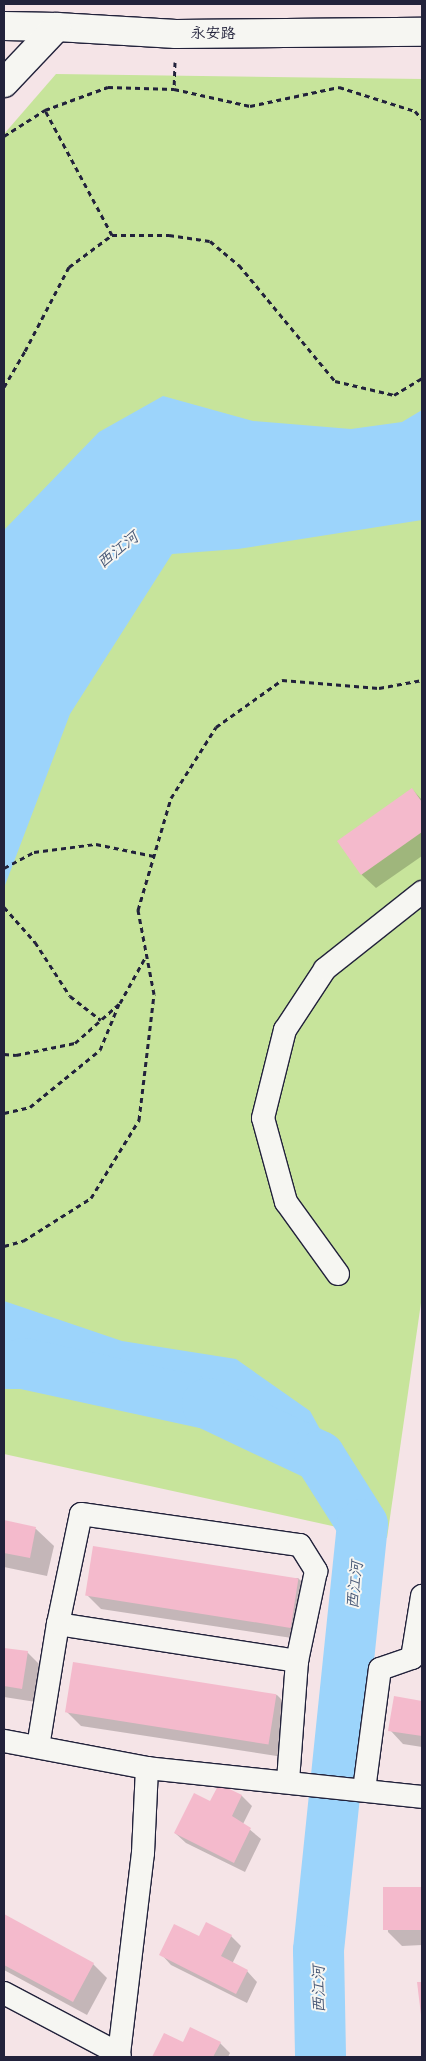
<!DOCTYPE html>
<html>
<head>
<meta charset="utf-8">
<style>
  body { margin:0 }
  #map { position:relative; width:426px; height:2061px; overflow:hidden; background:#f5e4e7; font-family:"Comic Neue","LXGW WenKai TC",sans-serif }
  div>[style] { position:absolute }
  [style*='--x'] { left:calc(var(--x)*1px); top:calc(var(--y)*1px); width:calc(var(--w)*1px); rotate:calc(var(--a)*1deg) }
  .green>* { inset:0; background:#c7e49b }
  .water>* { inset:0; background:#9cd4fb }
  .shadow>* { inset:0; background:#0003 }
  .river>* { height:51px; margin:-25.5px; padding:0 25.5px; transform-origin:25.5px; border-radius:25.5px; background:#9cd4fb }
  .building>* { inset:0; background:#f4bacc; transform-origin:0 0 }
  .path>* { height:3px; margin-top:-1.5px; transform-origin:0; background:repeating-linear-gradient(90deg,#22223b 0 5px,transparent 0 9px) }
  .roads { filter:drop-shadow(1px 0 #22223b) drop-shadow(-1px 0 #22223b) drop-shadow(0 1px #22223b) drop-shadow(0 -1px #22223b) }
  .minor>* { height:22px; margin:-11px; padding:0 11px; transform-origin:11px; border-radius:11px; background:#f6f6f2 }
  .tertiary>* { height:28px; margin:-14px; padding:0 14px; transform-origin:14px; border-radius:14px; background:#f6f6f2 }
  span { translate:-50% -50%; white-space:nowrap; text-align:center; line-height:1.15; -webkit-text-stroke:4px #f6f6f2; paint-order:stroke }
  .street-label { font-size:15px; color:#22223b }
  .water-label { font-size:16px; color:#475775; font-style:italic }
  .frame { position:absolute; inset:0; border:5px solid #22223b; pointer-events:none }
</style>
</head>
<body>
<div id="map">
  <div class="green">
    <div style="clip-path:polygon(56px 74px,422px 79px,422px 1296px,387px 1538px,4px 1454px,4px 134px)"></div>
  </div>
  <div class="water">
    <div style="clip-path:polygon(163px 396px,253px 421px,351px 429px,402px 422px,422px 410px,422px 520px,238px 549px,172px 554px,70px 714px,4px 888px,4px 530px,99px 432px)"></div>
    <div style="clip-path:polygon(4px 1301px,122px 1341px,236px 1359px,310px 1411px,339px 1464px,228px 1398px,161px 1406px,49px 1368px,4px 1364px)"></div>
  </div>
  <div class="shadow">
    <div style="clip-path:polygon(412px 789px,422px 800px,422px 856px,376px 888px,362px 875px,338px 841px)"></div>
    <div style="clip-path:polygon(4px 1522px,36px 1529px,54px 1546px,47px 1576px,4px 1567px)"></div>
    <div style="clip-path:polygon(298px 1578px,312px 1592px,305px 1640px,101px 1609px,87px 1595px)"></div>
    <div style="clip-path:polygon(4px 1649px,27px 1652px,41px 1666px,36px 1702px,4px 1697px)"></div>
    <div style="clip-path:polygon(277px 1695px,291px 1709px,283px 1757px,81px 1726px,67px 1712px)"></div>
    <div style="clip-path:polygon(395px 1698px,422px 1702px,422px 1747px,403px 1744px,390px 1730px)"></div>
    <div style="clip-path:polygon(219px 1785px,242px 1796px,252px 1806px,243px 1824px,261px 1839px,245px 1872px,186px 1843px,175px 1833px,211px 1802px)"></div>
    <div style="clip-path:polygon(422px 1889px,422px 1945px,402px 1946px,388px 1932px,385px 1891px)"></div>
    <div style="clip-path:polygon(4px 1915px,93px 1964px,107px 1978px,87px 2015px,4px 1970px)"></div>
    <div style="clip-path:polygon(231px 1936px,241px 1946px,232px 1964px,247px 1971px,257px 1982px,247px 2003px,171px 1965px,161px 1954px,199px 1938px)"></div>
    <div style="clip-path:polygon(165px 2034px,183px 2044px,220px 2043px,230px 2053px,228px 2057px,154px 2057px)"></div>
  </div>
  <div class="river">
    <div style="--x:4;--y:1363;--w:19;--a:0"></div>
    <div style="--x:23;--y:1363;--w:188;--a:12.3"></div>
    <div style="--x:207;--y:1403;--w:124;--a:25.3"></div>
    <div style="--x:319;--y:1456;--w:80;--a:57.7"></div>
    <div style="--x:362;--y:1524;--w:428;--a:95.9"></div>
    <div style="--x:318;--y:1950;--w:107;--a:88.9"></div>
  </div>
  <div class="building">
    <div style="clip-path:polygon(412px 788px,422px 802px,422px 832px,361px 875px,337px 841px)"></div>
    <div style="clip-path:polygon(4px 1520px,36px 1527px,30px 1558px,4px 1553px)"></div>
    <div style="left:93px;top:1546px;width:208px;height:50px;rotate:9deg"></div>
    <div style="clip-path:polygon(4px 1648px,28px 1651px,22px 1689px,4px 1686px)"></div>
    <div style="left:73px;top:1662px;width:206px;height:51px;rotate:9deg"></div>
    <div style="clip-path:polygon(394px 1696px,422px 1701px,422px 1736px,388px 1731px)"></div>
    <div style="clip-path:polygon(219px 1784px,242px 1795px,232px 1816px,251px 1828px,234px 1863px,174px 1833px,194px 1793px,210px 1801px)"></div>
    <div style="left:422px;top:1887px;width:43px;height:39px;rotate:90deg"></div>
    <div style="clip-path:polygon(4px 1914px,94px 1963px,73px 2002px,4px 1965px)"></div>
    <div style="clip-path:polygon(206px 1922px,232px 1935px,221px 1956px,248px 1970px,236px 1994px,159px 1955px,174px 1924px,199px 1936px)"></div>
    <div style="clip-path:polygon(417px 1982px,422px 1982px,422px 2015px,421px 2015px)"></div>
    <div style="clip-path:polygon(190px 2027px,221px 2042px,213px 2057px,152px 2057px,164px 2033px,183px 2042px)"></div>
  </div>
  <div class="path">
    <div style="--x:175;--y:62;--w:27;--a:92"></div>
    <div style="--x:174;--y:89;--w:78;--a:12.6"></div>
    <div style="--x:250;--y:106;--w:91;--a:-12.1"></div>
    <div style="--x:339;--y:87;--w:80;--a:17.5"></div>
    <div style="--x:415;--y:111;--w:11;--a:49"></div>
    <div style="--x:4;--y:136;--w:49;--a:-32.4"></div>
    <div style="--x:112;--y:235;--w:142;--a:-118.2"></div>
    <div style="--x:45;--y:110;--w:67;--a:-20.1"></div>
    <div style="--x:108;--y:87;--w:66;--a:1.7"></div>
    <div style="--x:4;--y:387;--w:42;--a:-59.7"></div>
    <div style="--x:25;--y:351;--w:95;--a:-62.4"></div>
    <div style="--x:69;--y:267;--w:54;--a:-36.7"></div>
    <div style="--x:112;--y:235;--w:57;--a:0"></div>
    <div style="--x:169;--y:235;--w:41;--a:8.3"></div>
    <div style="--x:210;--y:241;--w:38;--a:40"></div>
    <div style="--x:239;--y:265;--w:151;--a:50.4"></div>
    <div style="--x:335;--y:381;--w:61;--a:13.3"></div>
    <div style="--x:394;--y:395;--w:33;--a:-31"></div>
    <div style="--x:4;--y:868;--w:34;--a:-28"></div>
    <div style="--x:34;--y:852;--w:63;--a:-7.4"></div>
    <div style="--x:96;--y:844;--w:59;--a:11.7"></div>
    <div style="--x:4;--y:907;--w:47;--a:48.5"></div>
    <div style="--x:35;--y:942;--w:64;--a:57.1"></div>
    <div style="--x:70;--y:996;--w:39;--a:38"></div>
    <div style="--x:4;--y:1054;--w:12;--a:5"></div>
    <div style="--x:16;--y:1055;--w:60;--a:-11.5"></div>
    <div style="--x:75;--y:1043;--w:60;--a:-41.6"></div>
    <div style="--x:120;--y:1003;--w:54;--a:-61"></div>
    <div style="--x:4;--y:1113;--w:27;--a:-13"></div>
    <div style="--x:30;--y:1107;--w:90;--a:-39.2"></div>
    <div style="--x:100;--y:1050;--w:50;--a:-67.6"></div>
    <div style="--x:4;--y:1246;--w:20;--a:-15"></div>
    <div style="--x:23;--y:1241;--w:80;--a:-32.3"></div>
    <div style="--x:91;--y:1198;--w:92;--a:-58.4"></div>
    <div style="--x:139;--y:1120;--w:127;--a:-83.2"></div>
    <div style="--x:154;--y:994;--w:86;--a:-100.8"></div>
    <div style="--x:138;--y:910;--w:117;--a:-73.6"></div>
    <div style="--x:171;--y:798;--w:84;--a:-57.6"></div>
    <div style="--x:216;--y:727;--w:81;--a:-35.5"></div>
    <div style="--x:282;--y:680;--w:97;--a:4.7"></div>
    <div style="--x:379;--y:688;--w:44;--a:-10.5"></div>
  </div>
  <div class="roads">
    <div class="minor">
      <div style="--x:338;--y:1274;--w:89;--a:-125.8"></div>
      <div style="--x:286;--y:1202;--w:87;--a:-105.3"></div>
      <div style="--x:263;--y:1118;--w:91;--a:-76"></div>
      <div style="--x:285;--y:1030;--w:73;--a:-56.7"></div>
      <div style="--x:325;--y:969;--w:124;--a:-38.4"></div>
      <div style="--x:58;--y:1624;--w:242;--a:8.8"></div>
      <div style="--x:4;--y:1741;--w:146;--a:10.7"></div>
      <div style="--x:147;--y:1768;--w:277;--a:6"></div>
      <div style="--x:38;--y:1747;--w:125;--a:-80.8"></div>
      <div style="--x:58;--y:1624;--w:112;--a:-78.2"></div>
      <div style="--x:81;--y:1514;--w:221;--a:8.1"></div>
      <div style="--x:300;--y:1545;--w:31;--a:58"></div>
      <div style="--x:316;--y:1571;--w:92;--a:101.9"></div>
      <div style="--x:297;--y:1661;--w:121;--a:94.3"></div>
      <div style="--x:364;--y:1790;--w:122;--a:-82.5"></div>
      <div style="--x:380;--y:1669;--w:34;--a:-19"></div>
      <div style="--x:412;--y:1658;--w:63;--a:-80.8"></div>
      <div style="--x:4;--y:1993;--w:130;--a:27.9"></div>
      <div style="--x:120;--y:2057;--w:3;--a:-108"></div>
      <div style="--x:119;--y:2054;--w:202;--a:-83.2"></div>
      <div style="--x:143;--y:1853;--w:85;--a:-87.3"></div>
    </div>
    <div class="tertiary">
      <div style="--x:4;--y:26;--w:53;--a:1.1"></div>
      <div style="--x:57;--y:27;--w:119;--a:3.4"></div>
      <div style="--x:176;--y:34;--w:246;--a:-0.5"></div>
      <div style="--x:4;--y:83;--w:77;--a:-46.6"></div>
    </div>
  </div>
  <div class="street-label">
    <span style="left:213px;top:34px">永安路</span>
  </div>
  <div class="water-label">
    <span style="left:118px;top:550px;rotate:-39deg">西江河</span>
    <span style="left:355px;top:1585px;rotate:-84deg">西江河</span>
    <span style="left:319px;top:1989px;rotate:-91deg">西江河</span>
  </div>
  <div class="frame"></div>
</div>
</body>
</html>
